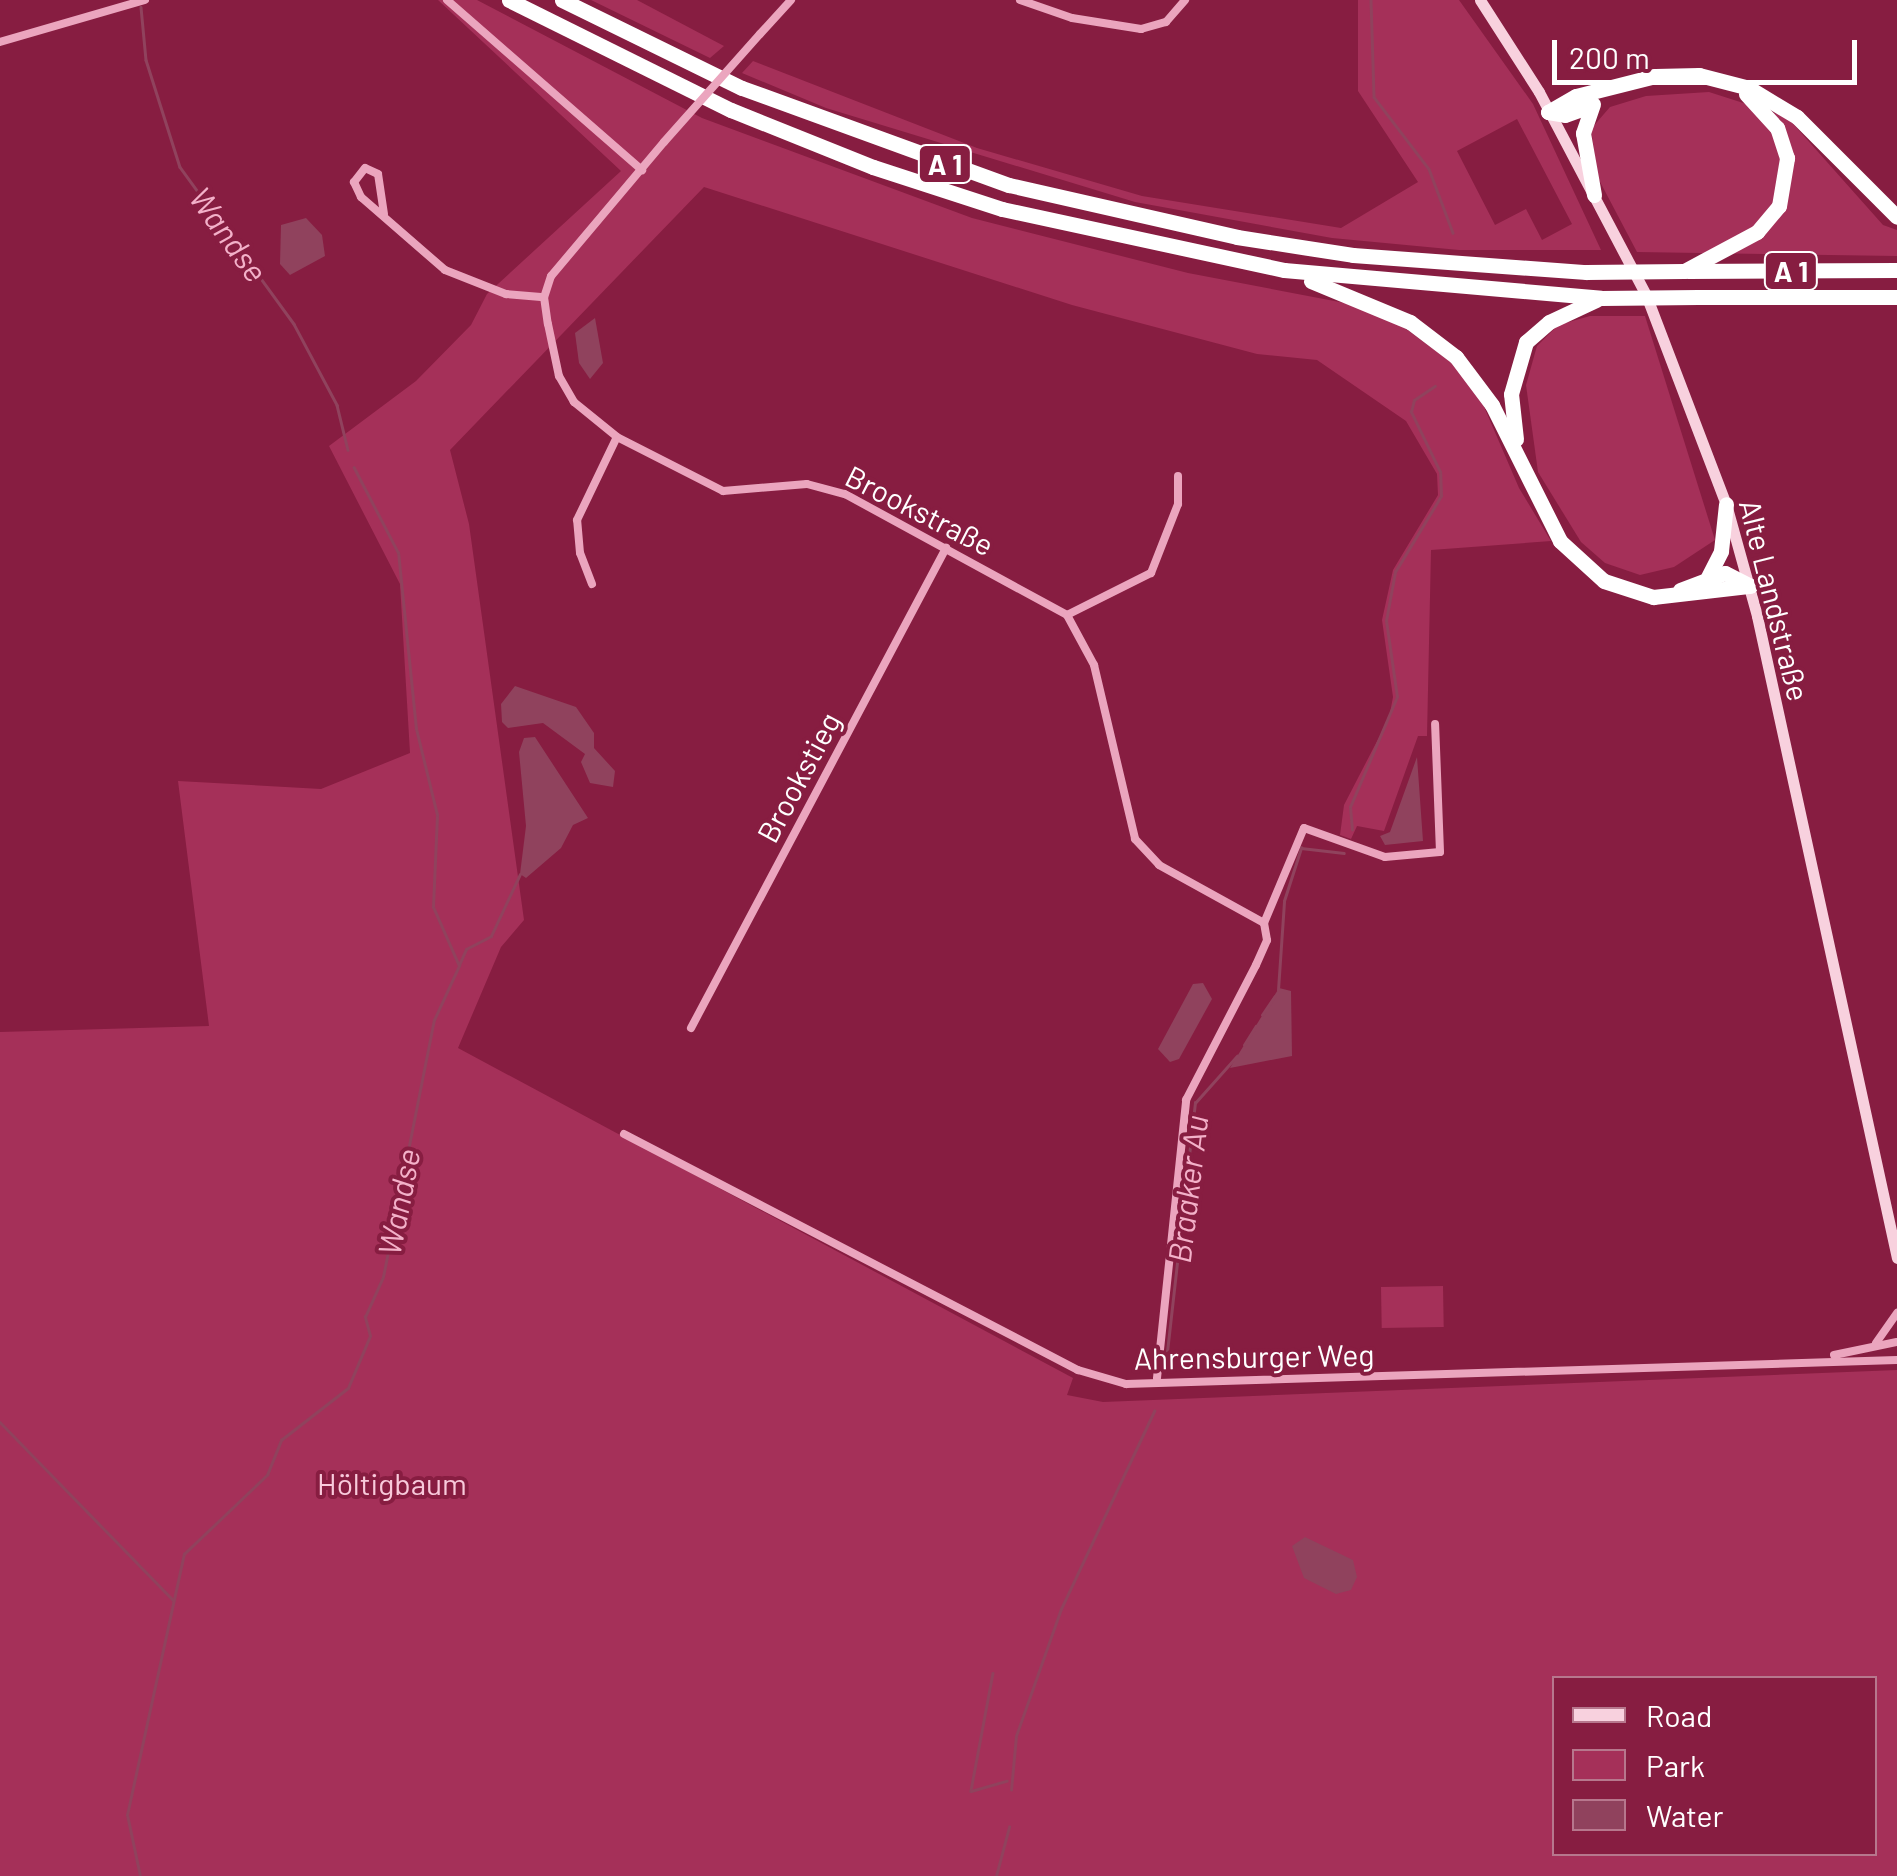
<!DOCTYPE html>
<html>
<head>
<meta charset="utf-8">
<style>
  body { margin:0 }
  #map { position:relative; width:1897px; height:1876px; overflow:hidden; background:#871d41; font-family:Barlow,sans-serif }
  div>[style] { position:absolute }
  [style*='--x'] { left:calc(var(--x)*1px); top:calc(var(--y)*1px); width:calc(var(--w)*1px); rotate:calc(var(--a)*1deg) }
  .green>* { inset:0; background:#a53059; transform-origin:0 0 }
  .water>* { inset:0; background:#90425d }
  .stream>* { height:2.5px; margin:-1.25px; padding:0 1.25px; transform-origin:1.25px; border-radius:1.25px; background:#90425d }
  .minor>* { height:8px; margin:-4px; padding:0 4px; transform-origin:4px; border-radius:4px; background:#eba5be }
  .secondary>* { height:11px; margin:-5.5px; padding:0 5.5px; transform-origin:5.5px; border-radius:5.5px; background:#f8d1de }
  .motorway>* { height:15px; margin:-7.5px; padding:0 7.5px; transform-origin:7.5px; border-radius:7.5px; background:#fff }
  .minor-bridge>* { height:8px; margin:-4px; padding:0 4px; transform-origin:4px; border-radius:4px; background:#eba5be }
  .motorway-bridge>* { height:15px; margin:-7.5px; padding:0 7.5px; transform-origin:7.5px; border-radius:7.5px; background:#fff }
  span { translate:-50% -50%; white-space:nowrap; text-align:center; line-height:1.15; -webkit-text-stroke:8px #871d41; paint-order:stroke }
  .shield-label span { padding:2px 8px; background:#871d41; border:2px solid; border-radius:8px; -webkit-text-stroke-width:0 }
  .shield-label { font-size:28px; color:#fff; font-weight:700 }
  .street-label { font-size:30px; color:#fff }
  .park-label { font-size:30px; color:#f8cadb }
  .water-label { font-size:32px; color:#f3b1c9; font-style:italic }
  .legend { position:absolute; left:1552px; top:1676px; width:325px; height:180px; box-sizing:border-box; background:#871d41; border:2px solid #b7778d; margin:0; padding:12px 18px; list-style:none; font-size:30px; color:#fff }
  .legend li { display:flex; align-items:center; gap:20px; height:50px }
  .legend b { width:50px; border:2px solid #b7778d }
  .scale { position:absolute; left:1552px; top:40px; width:305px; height:45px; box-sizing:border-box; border:5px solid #fff; border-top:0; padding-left:12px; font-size:30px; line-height:35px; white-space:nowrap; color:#fff; -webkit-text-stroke:8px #871d41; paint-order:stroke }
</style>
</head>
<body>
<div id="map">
  <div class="green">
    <div style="clip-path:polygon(evenodd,438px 0,477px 0,702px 118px,972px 218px,1188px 273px,1350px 304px,1402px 326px,1452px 363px,1482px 402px,1519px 488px,1551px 541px,1431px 550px,1427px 736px,1418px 736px,1384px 831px,1357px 826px,1351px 839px,1340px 835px,1344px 805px,1389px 718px,1393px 697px,1382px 620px,1393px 570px,1438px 495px,1437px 474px,1406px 421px,1317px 360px,1257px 354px,1072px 305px,704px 187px,450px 450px,469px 524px,524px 920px,501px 947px,458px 1048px,1073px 1378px,1067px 1395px,1103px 1402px,1897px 1370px,1897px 1876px,0 1876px,0 1032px,209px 1026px,178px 781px,321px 789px,410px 753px,400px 584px,329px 446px,416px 381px,471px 325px,487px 294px,621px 171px,438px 0,1554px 1678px,1874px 1678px,1874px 1854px,1554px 1854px,1554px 1678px)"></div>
    <div style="clip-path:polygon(591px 0,637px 0,724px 46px,710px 58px)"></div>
    <div style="clip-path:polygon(evenodd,1358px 0,1459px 0,1533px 104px,1601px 250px,1459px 250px,1332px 238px,1135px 202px,826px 108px,742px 73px,753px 61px,977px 148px,1142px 196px,1341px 228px,1418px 182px,1358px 91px,1358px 0,1517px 119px,1572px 224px,1542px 240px,1526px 209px,1495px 225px,1457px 151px,1517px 119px)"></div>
    <div style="clip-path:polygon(1709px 92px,1787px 117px,1883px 225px,1897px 230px,1897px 256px,1637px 252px,1598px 178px,1591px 129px,1610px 107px,1646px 96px)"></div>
    <div style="clip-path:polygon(1590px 316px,1645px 316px,1715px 540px,1674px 567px,1640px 575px,1605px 563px,1581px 542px,1538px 472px,1526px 385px,1537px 346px,1558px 325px)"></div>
    <div style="left:1443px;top:1286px;width:41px;height:62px;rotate:89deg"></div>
  </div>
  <div class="water">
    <div style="clip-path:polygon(306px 218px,322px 235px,325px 256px,290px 275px,280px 264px,281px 225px)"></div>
    <div style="clip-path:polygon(595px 318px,603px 363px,590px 379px,579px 363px,575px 333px)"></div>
    <div style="clip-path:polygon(515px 686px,576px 707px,594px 733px,594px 748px,615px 771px,613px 787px,590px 783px,581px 762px,585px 754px,543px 723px,508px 728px,502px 722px,501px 704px)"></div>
    <div style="clip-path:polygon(535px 737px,588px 818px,573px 825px,561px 848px,526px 878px,520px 874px,526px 826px,519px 752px,524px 738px)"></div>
    <div style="clip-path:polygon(1417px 757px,1423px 841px,1385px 845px,1380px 836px,1390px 832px)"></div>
    <div style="clip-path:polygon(1203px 983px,1212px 999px,1179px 1059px,1170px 1062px,1158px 1049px,1193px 984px)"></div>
    <div style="clip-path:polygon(1279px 988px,1291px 991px,1292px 1056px,1230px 1068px)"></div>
    <div style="clip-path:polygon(1305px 1537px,1353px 1560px,1357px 1577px,1351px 1590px,1336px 1594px,1304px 1578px,1292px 1546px)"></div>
  </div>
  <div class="stream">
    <div style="--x:1371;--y:0;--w:97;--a:88.2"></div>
    <div style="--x:1374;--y:97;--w:91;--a:52.6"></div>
    <div style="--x:1429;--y:169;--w:68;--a:69.4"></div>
    <div style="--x:141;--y:7;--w:53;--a:84.6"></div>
    <div style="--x:146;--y:60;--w:112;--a:72.4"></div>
    <div style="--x:180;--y:167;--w:194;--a:54"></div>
    <div style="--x:294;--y:324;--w:92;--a:62"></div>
    <div style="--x:337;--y:405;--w:46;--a:76.3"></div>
    <div style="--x:1352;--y:830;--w:23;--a:-95"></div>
    <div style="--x:1350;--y:807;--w:120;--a:-66.9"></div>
    <div style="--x:1397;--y:697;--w:77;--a:-98.2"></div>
    <div style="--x:1386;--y:621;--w:50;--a:-79.6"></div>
    <div style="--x:1395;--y:572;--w:89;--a:-58.8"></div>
    <div style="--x:1441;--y:496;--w:24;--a:-92"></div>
    <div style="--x:1440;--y:472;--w:67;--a:-115.8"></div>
    <div style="--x:1411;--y:412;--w:12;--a:-76"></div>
    <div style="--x:1414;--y:400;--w:25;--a:-34"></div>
    <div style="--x:459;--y:965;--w:17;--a:-66"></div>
    <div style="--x:466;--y:949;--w:28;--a:-27"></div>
    <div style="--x:491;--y:936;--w:68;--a:-64.9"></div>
    <div style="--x:1278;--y:990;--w:89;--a:-86.1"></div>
    <div style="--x:1284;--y:901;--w:56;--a:-72.2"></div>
    <div style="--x:1301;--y:848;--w:43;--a:6.6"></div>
    <div style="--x:1262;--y:1015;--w:22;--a:-56"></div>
    <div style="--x:1244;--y:1045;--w:22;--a:-58"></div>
    <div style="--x:1166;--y:1361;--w:260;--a:-83.6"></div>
    <div style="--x:1195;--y:1103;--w:63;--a:-48.2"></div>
    <div style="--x:0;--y:1422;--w:248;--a:45.8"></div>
    <div style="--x:993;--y:1673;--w:120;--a:100.6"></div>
    <div style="--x:971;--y:1791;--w:37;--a:-16"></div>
    <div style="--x:1011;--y:1790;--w:54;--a:-84.7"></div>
    <div style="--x:1016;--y:1736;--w:135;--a:-70.5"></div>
    <div style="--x:1061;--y:1609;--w:219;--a:-64.8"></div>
    <div style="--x:140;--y:1876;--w:62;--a:-102"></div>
    <div style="--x:127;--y:1815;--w:267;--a:-77.7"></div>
    <div style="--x:184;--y:1554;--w:115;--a:-43.6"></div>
    <div style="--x:267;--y:1475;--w:38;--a:-68"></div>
    <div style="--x:281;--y:1440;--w:85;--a:-37.8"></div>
    <div style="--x:348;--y:1388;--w:56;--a:-67.1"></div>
    <div style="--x:370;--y:1336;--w:20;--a:-105"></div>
    <div style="--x:365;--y:1317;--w:44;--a:-65.8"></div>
    <div style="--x:383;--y:1277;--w:262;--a:-78.8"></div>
    <div style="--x:434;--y:1020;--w:60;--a:-65.2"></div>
    <div style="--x:459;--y:966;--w:64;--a:-113.8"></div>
    <div style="--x:433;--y:907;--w:92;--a:-87.5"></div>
    <div style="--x:437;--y:815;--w:89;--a:-103.7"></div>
    <div style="--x:416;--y:729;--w:177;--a:-95.8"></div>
    <div style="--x:398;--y:553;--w:96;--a:-117.4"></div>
    <div style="--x:996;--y:1876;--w:51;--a:-75.1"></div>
  </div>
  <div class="minor">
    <div style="--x:447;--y:0;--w:259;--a:41.1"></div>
    <div style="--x:1020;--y:0;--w:55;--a:19.1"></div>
    <div style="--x:1072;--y:18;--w:70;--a:9.1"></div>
    <div style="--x:1141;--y:29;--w:26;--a:-16"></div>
    <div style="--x:1166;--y:22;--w:29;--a:-49"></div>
    <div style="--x:760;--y:34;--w:46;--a:-47.6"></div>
    <div style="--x:0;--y:42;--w:151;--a:-16.2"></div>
    <div style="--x:664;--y:142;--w:175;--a:130.1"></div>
    <div style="--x:551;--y:276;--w:22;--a:108"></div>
    <div style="--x:544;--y:297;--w:27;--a:82"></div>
    <div style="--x:548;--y:324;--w:53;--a:78.1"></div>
    <div style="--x:559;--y:376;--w:30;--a:60"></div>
    <div style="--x:574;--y:402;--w:55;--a:39.1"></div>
    <div style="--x:617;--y:437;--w:119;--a:27"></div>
    <div style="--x:723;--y:491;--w:84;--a:-4.8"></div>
    <div style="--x:807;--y:484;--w:39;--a:15"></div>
    <div style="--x:845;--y:494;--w:253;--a:28.6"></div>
    <div style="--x:1067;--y:615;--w:57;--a:61.6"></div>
    <div style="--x:1094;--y:665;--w:179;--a:76.7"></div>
    <div style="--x:1135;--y:839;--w:35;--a:47"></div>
    <div style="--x:1159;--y:865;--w:120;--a:28.9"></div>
    <div style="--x:384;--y:214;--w:40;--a:-98.5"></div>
    <div style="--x:378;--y:174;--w:14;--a:-155"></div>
    <div style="--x:365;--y:168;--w:18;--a:128"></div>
    <div style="--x:354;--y:182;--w:17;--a:65"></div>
    <div style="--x:361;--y:197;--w:111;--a:41"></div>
    <div style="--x:445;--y:270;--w:66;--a:21.5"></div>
    <div style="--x:506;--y:294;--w:38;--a:5"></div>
    <div style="--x:592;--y:584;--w:33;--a:-111"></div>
    <div style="--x:580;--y:553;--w:33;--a:-95"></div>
    <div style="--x:577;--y:520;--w:92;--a:-64.3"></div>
    <div style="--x:1067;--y:615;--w:94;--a:-26.6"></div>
    <div style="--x:1151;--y:573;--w:74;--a:-68.6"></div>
    <div style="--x:1178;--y:504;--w:28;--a:-90"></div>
    <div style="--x:691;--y:1028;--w:544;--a:-62.02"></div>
    <div style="--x:624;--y:1134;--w:512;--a:27.47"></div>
    <div style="--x:1078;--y:1370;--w:50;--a:16.3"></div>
    <div style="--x:1126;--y:1384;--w:771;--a:-1.78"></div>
    <div style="--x:1876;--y:1343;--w:37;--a:-55"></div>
    <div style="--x:1834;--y:1355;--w:64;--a:-11.7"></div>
    <div style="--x:1157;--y:1378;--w:280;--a:-84"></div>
    <div style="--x:1186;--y:1100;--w:152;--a:-62.6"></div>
    <div style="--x:1256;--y:965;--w:27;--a:-66"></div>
    <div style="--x:1267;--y:940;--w:17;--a:-100"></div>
    <div style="--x:1264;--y:923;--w:103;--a:-67.2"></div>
    <div style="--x:1304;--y:828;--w:86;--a:19.7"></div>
    <div style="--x:1385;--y:857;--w:55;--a:-5.2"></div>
    <div style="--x:1440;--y:852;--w:128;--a:-92.2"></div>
  </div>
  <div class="secondary">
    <div style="--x:1480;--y:0;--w:109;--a:57.3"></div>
    <div style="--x:1539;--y:92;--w:229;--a:62.2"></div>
    <div style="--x:1646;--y:295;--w:224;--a:69.1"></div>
    <div style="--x:1726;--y:504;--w:116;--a:74.5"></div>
    <div style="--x:1757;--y:616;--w:657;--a:77.7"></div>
  </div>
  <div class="motorway">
    <div style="--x:509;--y:0;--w:248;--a:26.4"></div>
    <div style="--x:731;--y:110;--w:153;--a:21.9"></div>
    <div style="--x:873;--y:167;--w:136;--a:18"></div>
    <div style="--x:1002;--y:209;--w:289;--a:12.2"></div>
    <div style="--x:1284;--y:270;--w:318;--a:5"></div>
    <div style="--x:562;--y:0;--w:200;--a:26.1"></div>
    <div style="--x:742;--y:88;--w:284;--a:20"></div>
    <div style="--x:1009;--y:185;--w:234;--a:12.8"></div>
    <div style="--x:1237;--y:237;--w:117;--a:8.8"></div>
    <div style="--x:1353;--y:255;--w:234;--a:4.2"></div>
    <div style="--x:1593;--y:104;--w:31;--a:109"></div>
    <div style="--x:1583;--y:133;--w:63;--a:79.9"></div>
    <div style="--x:1548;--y:112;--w:32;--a:-30"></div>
    <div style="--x:1576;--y:96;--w:81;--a:-14.2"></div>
    <div style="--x:1655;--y:76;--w:44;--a:-1.3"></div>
    <div style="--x:1699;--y:75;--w:52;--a:14.6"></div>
    <div style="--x:1749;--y:88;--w:56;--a:31.1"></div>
    <div style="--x:1797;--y:117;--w:141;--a:45"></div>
    <div style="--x:1548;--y:112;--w:17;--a:10"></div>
    <div style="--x:1565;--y:115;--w:29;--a:-20"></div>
    <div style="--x:1684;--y:271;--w:83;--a:-28.1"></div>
    <div style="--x:1757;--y:232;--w:34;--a:-50"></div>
    <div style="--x:1779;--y:206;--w:49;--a:-80.5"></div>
    <div style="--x:1787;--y:158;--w:32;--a:-108"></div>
    <div style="--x:1777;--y:128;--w:46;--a:-132.4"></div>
    <div style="--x:1688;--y:271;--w:209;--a:-0.3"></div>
    <div style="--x:1311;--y:281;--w:107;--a:22.5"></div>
    <div style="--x:1410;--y:322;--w:58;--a:37.3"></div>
    <div style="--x:1456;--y:357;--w:60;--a:53.1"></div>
    <div style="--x:1492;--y:405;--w:152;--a:63.4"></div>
    <div style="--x:1560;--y:541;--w:59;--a:42.3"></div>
    <div style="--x:1604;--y:581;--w:52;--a:18.1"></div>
    <div style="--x:1653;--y:597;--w:98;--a:-6.5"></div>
    <div style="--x:1698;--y:297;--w:199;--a:0"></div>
    <div style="--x:1516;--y:439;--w:45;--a:-96.3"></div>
    <div style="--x:1511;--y:394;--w:54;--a:-73.9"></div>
    <div style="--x:1526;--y:342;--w:30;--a:-41"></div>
    <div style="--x:1549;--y:322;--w:52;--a:-25.1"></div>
    <div style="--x:1708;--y:577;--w:29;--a:-63"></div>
    <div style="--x:1721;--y:551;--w:47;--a:-83.9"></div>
    <div style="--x:1680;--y:590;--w:48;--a:-20.7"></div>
    <div style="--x:1725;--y:573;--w:28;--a:27"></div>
  </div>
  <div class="minor-bridge">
    <div style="--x:664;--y:142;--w:144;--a:-48.4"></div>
  </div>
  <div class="motorway-bridge">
    <div style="--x:1586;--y:272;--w:98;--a:-0.6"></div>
    <div style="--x:1601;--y:298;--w:97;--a:-0.6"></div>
  </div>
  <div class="shield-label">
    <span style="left:945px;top:164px">A 1</span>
    <span style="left:1791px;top:271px">A 1</span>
  </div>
  <div class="street-label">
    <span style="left:920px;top:510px;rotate:27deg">Brookstraße</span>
    <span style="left:1775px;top:600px;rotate:76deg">Alte Landstraße</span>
    <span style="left:798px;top:777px;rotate:-62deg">Brookstieg</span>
    <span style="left:1254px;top:1356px;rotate:-1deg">Ahrensburger Weg</span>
  </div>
  <div class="park-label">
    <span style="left:392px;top:1483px">Höltigbaum</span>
  </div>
  <div class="water-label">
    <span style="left:229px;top:234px;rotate:54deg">Wandse</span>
    <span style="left:1187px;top:1189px;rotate:-83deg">Braaker Au</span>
    <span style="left:398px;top:1202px;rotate:-79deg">Wandse</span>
  </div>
  <ul class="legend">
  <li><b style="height:12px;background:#f8d1de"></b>Road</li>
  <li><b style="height:28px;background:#a53059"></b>Park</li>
  <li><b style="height:28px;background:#90425d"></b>Water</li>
  </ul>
  <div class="scale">200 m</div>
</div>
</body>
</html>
